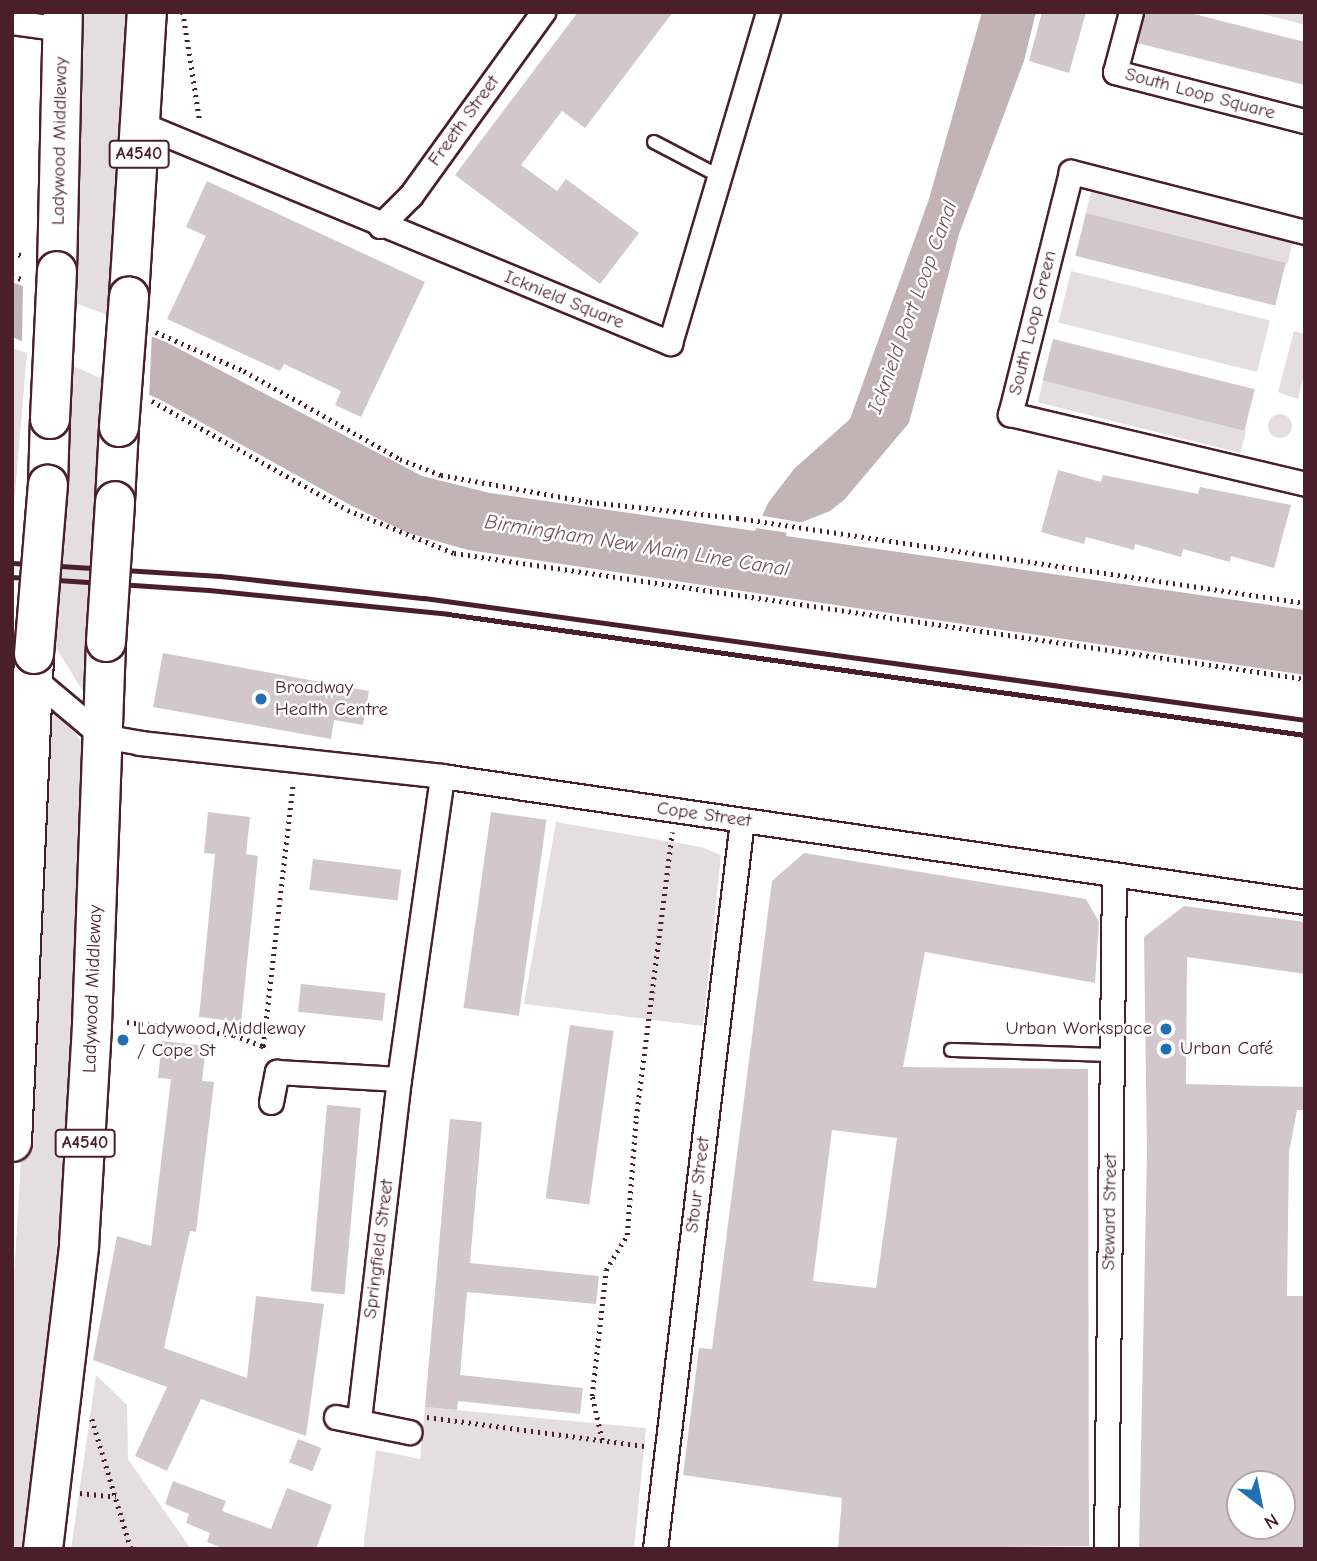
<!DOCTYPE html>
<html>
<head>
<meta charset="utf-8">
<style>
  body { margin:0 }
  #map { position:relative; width:1317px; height:1561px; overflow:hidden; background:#fff; font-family:"Comic Neue",sans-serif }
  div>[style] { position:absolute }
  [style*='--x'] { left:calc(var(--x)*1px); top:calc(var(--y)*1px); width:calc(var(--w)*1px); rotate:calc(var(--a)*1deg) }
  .green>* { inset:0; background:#e5dee0; transform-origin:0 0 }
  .round { border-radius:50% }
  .water>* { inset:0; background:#c1b3b6 }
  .pier>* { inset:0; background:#fff }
  .building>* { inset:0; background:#d2c7cb; transform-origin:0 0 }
  .path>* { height:4.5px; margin-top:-2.25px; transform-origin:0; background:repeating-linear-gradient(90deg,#4a1f2b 0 2px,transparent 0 7px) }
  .roads { filter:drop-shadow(2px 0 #4a1f2b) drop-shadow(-2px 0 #4a1f2b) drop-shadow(0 2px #4a1f2b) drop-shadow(0 -2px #4a1f2b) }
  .lane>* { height:12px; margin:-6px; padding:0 6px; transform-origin:6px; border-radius:6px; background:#fff }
  .street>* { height:23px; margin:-11.5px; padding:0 11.5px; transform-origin:11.5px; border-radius:11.5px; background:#fff }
  .highway>* { height:38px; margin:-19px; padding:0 19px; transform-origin:19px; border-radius:19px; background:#fff }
  .rail>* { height:5px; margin:-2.5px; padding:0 2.5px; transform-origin:2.5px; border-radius:2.5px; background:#4a1f2b }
  .bridges { filter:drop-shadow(2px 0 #4a1f2b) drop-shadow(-2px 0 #4a1f2b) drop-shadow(0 2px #4a1f2b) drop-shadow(0 -2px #4a1f2b) }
  .highway-bridge>* { height:38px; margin:-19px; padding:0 19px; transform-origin:19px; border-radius:19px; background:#fff }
  .dots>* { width:19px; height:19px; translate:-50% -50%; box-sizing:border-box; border:4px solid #fff; border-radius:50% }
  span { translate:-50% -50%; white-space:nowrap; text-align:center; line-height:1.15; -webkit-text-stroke:5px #fff; paint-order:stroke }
  .shield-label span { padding:2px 5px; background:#fff; border:2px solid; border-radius:5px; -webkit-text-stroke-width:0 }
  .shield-label { font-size:18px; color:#4a1f2b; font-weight:700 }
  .street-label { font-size:19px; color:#4a1f2b }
  .poi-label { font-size:19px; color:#4a1f2b }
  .left { translate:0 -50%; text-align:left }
  .right { translate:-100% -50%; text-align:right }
  .water-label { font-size:21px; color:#74535c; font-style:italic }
  .frame { position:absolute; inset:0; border:14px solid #4a1f2b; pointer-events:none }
  .north { position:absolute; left:1226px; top:1470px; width:70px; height:70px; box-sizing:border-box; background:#fff; border:2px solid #b7a5aa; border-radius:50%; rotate:148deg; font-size:19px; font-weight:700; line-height:28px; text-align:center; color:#4a1f2b }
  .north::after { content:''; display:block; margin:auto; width:24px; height:32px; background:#1f6fb2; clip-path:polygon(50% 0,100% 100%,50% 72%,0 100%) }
</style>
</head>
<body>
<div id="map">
  <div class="green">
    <div style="clip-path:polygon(81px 12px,135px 12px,89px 701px,53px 643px)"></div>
    <div style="clip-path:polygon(1254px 12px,1305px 12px,1305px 25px,1301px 24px)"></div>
    <div style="left:1091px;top:192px;width:208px;height:22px;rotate:14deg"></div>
    <div style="left:1071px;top:271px;width:205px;height:53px;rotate:14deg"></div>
    <div style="clip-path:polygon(1294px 331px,1305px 334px,1305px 370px,1298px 399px,1278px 392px)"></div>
    <div style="clip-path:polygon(12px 348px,27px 353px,12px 528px)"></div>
    <div style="left:1043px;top:381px;width:209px;height:22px;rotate:14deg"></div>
    <div class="round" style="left:1268px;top:414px;width:24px;height:24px"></div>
    <div style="clip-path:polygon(52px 705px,87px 749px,68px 1156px,56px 1347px,27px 1549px,12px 1549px,12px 1313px,44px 764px)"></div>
    <div style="clip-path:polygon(556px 822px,701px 847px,721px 855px,703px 1026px,524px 1004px)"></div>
    <div style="clip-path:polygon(96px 1375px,127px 1405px,128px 1459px,191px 1549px,71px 1549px)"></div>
    <div style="clip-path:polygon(425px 1407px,646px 1428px,634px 1549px,363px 1549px,376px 1450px,420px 1459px)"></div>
  </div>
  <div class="water">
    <div style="clip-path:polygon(982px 12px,1036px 12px,1024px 61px,959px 234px,909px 423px,844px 500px,830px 511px,787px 528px,786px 536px,1305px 610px,1305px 675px,468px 550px,408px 533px,352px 506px,161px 400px,12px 337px,12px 282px,166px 342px,422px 476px,490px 493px,755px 531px,768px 503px,794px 469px,850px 419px,929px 199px)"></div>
  </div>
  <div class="pier">
    <div style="clip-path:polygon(23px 283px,152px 332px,149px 399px,22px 344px)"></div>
    <div style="clip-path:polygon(758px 515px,804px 523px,790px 533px,749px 527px)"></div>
  </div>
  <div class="building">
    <div style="clip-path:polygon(578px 12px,673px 12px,585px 128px,562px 111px,521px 165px,557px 191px,566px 179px,639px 233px,600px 284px,455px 175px)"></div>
    <div style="clip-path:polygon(1042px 12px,1086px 12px,1069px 73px,1029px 61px)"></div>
    <div style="clip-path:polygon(1145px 12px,1186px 12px,1305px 42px,1305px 85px,1137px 43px)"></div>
    <div style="clip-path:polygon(207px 181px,425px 282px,361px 417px,335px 405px,341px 391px,284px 364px,280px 371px,167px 319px,206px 236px,186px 227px)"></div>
    <div style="left:1086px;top:213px;width:206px;height:44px;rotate:14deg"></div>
    <div style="left:1053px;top:339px;width:208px;height:43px;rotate:14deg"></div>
    <div style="clip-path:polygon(1058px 470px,1101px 482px,1103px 475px,1198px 494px,1200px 487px,1291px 505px,1274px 568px,1231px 556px,1230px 562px,1183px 549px,1181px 557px,1135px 544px,1134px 550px,1086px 537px,1084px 544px,1041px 532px)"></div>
    <div style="clip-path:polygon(163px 653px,369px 691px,363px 725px,334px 720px,331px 739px,153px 707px)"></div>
    <div style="clip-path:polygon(208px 812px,250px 817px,246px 854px,258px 856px,241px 1022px,199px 1017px,215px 854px,204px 853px)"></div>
    <div style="left:491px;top:812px;width:56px;height:198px;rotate:8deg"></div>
    <div style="clip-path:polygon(evenodd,804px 853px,1086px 899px,1099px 922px,1095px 983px,925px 952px,903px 1067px,1088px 1069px,1089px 1546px,838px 1549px,842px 1498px,683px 1475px,699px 1348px,712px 1349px,772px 881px,804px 853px,832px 1130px,897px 1138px,876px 1288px,813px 1281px,832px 1130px)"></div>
    <div style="left:313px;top:859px;width:89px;height:31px;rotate:7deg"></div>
    <div style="clip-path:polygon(evenodd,1184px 906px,1305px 922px,1305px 974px,1187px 957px,1186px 1084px,1305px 1087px,1305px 1110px,1297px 1110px,1289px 1152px,1287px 1296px,1305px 1296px,1305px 1549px,1139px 1549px,1147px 1151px,1144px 937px,1184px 906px,1240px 1484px,1282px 1484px,1282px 1526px,1240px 1526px,1240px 1484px)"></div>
    <div style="left:301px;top:984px;width:85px;height:28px;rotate:6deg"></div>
    <div style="left:570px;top:1025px;width:44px;height:175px;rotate:8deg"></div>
    <div style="clip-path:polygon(162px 1041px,206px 1046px,202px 1081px,214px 1082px,196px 1232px,190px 1231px,164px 1348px,247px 1378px,256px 1296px,324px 1304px,306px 1436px,201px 1399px,167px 1471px,135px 1456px,167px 1387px,93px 1360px,117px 1236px,151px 1246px,171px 1079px,158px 1078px)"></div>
    <div style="left:327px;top:1105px;width:34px;height:187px;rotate:5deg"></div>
    <div style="clip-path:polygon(450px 1119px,482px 1122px,470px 1263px,599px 1276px,596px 1304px,467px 1292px,460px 1375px,583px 1388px,580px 1414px,458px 1401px,457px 1410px,425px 1407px)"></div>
    <div style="left:298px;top:1439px;width:25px;height:25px;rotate:21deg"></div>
    <div style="clip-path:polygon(173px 1481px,226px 1501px,222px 1511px,271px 1529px,287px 1488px,332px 1505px,316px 1549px,225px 1549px,207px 1542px,210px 1533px,186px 1523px,189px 1514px,165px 1504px)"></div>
  </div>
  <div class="path">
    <div style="--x:183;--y:12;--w:111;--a:81.2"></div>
    <div style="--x:12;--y:253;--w:13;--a:13"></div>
    <div style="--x:12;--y:276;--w:13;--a:18"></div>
    <div style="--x:156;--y:332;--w:96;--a:23.9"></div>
    <div style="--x:244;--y:371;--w:179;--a:29.4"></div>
    <div style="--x:400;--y:459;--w:44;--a:21.3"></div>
    <div style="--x:441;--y:475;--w:151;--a:10.3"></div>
    <div style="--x:590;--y:502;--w:148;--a:6.2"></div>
    <div style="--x:737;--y:518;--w:574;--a:8.51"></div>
    <div style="--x:152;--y:401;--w:224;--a:29.1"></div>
    <div style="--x:348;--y:510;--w:114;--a:22.1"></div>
    <div style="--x:454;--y:553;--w:860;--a:8.42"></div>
    <div style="--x:127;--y:1022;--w:108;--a:6.9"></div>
    <div style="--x:234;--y:1035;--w:31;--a:21"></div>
    <div style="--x:263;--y:1046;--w:7;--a:56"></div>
    <div style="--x:263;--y:1046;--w:266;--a:-83.5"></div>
    <div style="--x:427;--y:1417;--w:219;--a:7.6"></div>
    <div style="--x:92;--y:1419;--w:136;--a:73.3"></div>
    <div style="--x:602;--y:1440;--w:45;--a:-102.8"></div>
    <div style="--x:592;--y:1396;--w:127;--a:-83.7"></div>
    <div style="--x:606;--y:1270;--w:41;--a:-59"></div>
    <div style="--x:627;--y:1235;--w:117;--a:-85.6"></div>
    <div style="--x:636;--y:1118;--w:288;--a:-82.8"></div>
    <div style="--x:80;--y:1493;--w:36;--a:6"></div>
  </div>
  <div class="roads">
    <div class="lane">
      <div style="--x:654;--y:142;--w:76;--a:27.6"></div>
      <div style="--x:951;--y:1050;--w:161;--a:1.8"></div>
    </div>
    <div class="street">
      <div style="--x:1131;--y:12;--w:62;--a:104.9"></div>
      <div style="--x:1115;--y:72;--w:196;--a:14.5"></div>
      <div style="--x:12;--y:22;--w:50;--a:8"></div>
      <div style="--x:141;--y:124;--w:573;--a:22.49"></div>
      <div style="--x:670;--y:343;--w:345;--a:-73.5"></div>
      <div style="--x:380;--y:226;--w:44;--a:-45"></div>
      <div style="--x:411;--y:195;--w:226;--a:-54.2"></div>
      <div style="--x:1305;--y:232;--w:242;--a:-165.6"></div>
      <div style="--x:1071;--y:172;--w:250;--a:104.1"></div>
      <div style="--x:1010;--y:414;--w:303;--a:13.3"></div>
      <div style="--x:32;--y:677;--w:92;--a:40.1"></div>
      <div style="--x:102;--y:736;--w:39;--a:10"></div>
      <div style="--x:140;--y:743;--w:304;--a:6.2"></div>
      <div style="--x:442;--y:776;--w:872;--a:8.31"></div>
      <div style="--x:271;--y:1102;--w:31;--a:-79"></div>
      <div style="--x:277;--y:1072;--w:122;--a:3.3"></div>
      <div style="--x:336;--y:1417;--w:75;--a:11.6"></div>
      <div style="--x:359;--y:1419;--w:342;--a:-83.3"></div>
      <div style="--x:399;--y:1079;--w:306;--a:-81.9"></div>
      <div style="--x:655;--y:1549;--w:733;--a:-83.19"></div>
      <div style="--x:1106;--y:1549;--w:674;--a:-89.32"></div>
    </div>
    <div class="highway">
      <div style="--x:57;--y:271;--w:259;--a:-88.7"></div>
      <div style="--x:129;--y:296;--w:285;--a:-86.4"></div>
      <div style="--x:48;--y:485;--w:66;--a:-88.3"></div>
      <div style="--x:115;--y:501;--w:74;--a:-86.9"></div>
      <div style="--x:12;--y:1142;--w:488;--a:-87.4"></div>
      <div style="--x:43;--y:1549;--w:306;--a:-83.2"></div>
      <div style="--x:79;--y:1245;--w:220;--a:-86.6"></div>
      <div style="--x:92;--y:1025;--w:383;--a:-87.9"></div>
    </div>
  </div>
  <div class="rail">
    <div style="--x:12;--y:563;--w:208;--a:3.6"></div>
    <div style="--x:220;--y:576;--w:205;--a:6.2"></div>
    <div style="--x:424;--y:598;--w:889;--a:7.88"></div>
    <div style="--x:12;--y:577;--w:197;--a:3.8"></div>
    <div style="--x:209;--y:590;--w:240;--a:5.7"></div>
    <div style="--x:448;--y:614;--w:865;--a:8.04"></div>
  </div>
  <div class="bridges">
    <div class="highway-bridge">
      <div style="--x:50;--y:419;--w:148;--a:-87.3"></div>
      <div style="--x:119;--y:427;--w:131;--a:-85.6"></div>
      <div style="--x:106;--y:642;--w:141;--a:-86.3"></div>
      <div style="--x:34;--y:654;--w:170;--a:-85.3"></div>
    </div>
  </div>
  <div class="dots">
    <div style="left:261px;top:699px;background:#1f6fb2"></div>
    <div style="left:1166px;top:1029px;background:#1f6fb2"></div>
    <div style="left:123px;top:1040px;background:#1f6fb2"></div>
    <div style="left:1166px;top:1049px;background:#1f6fb2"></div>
  </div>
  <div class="shield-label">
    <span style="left:139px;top:154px">A4540</span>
    <span style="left:85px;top:1143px">A4540</span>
  </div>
  <div class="street-label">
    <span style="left:1200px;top:94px;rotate:15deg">South Loop Square</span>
    <span style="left:464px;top:121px;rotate:-54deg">Freeth Street</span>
    <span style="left:60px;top:141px;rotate:-89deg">Ladywood Middleway</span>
    <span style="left:564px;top:300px;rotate:22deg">Icknield Square</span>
    <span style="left:1033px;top:323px;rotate:-76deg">South Loop Green</span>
    <span style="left:704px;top:815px;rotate:8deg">Cope Street</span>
    <span style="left:93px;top:989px;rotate:-88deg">Ladywood Middleway</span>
    <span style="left:698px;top:1185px;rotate:-83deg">Stour Street</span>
    <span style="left:1110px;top:1212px;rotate:-89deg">Steward Street</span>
    <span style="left:379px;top:1249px;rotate:-83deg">Springfield Street</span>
  </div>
  <div class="poi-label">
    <span class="left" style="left:275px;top:699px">Broadway<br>Health Centre</span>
    <span class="left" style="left:137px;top:1040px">Ladywood Middleway<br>/ Cope St</span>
    <span class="right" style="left:1152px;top:1029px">Urban Workspace</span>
    <span class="left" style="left:1180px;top:1049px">Urban Café</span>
  </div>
  <div class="water-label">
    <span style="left:912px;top:307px;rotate:-70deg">Icknield Port Loop Canal</span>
    <span style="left:637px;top:545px;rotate:9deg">Birmingham New Main Line Canal</span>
  </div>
  <div class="frame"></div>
  <div class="north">N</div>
</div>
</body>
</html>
